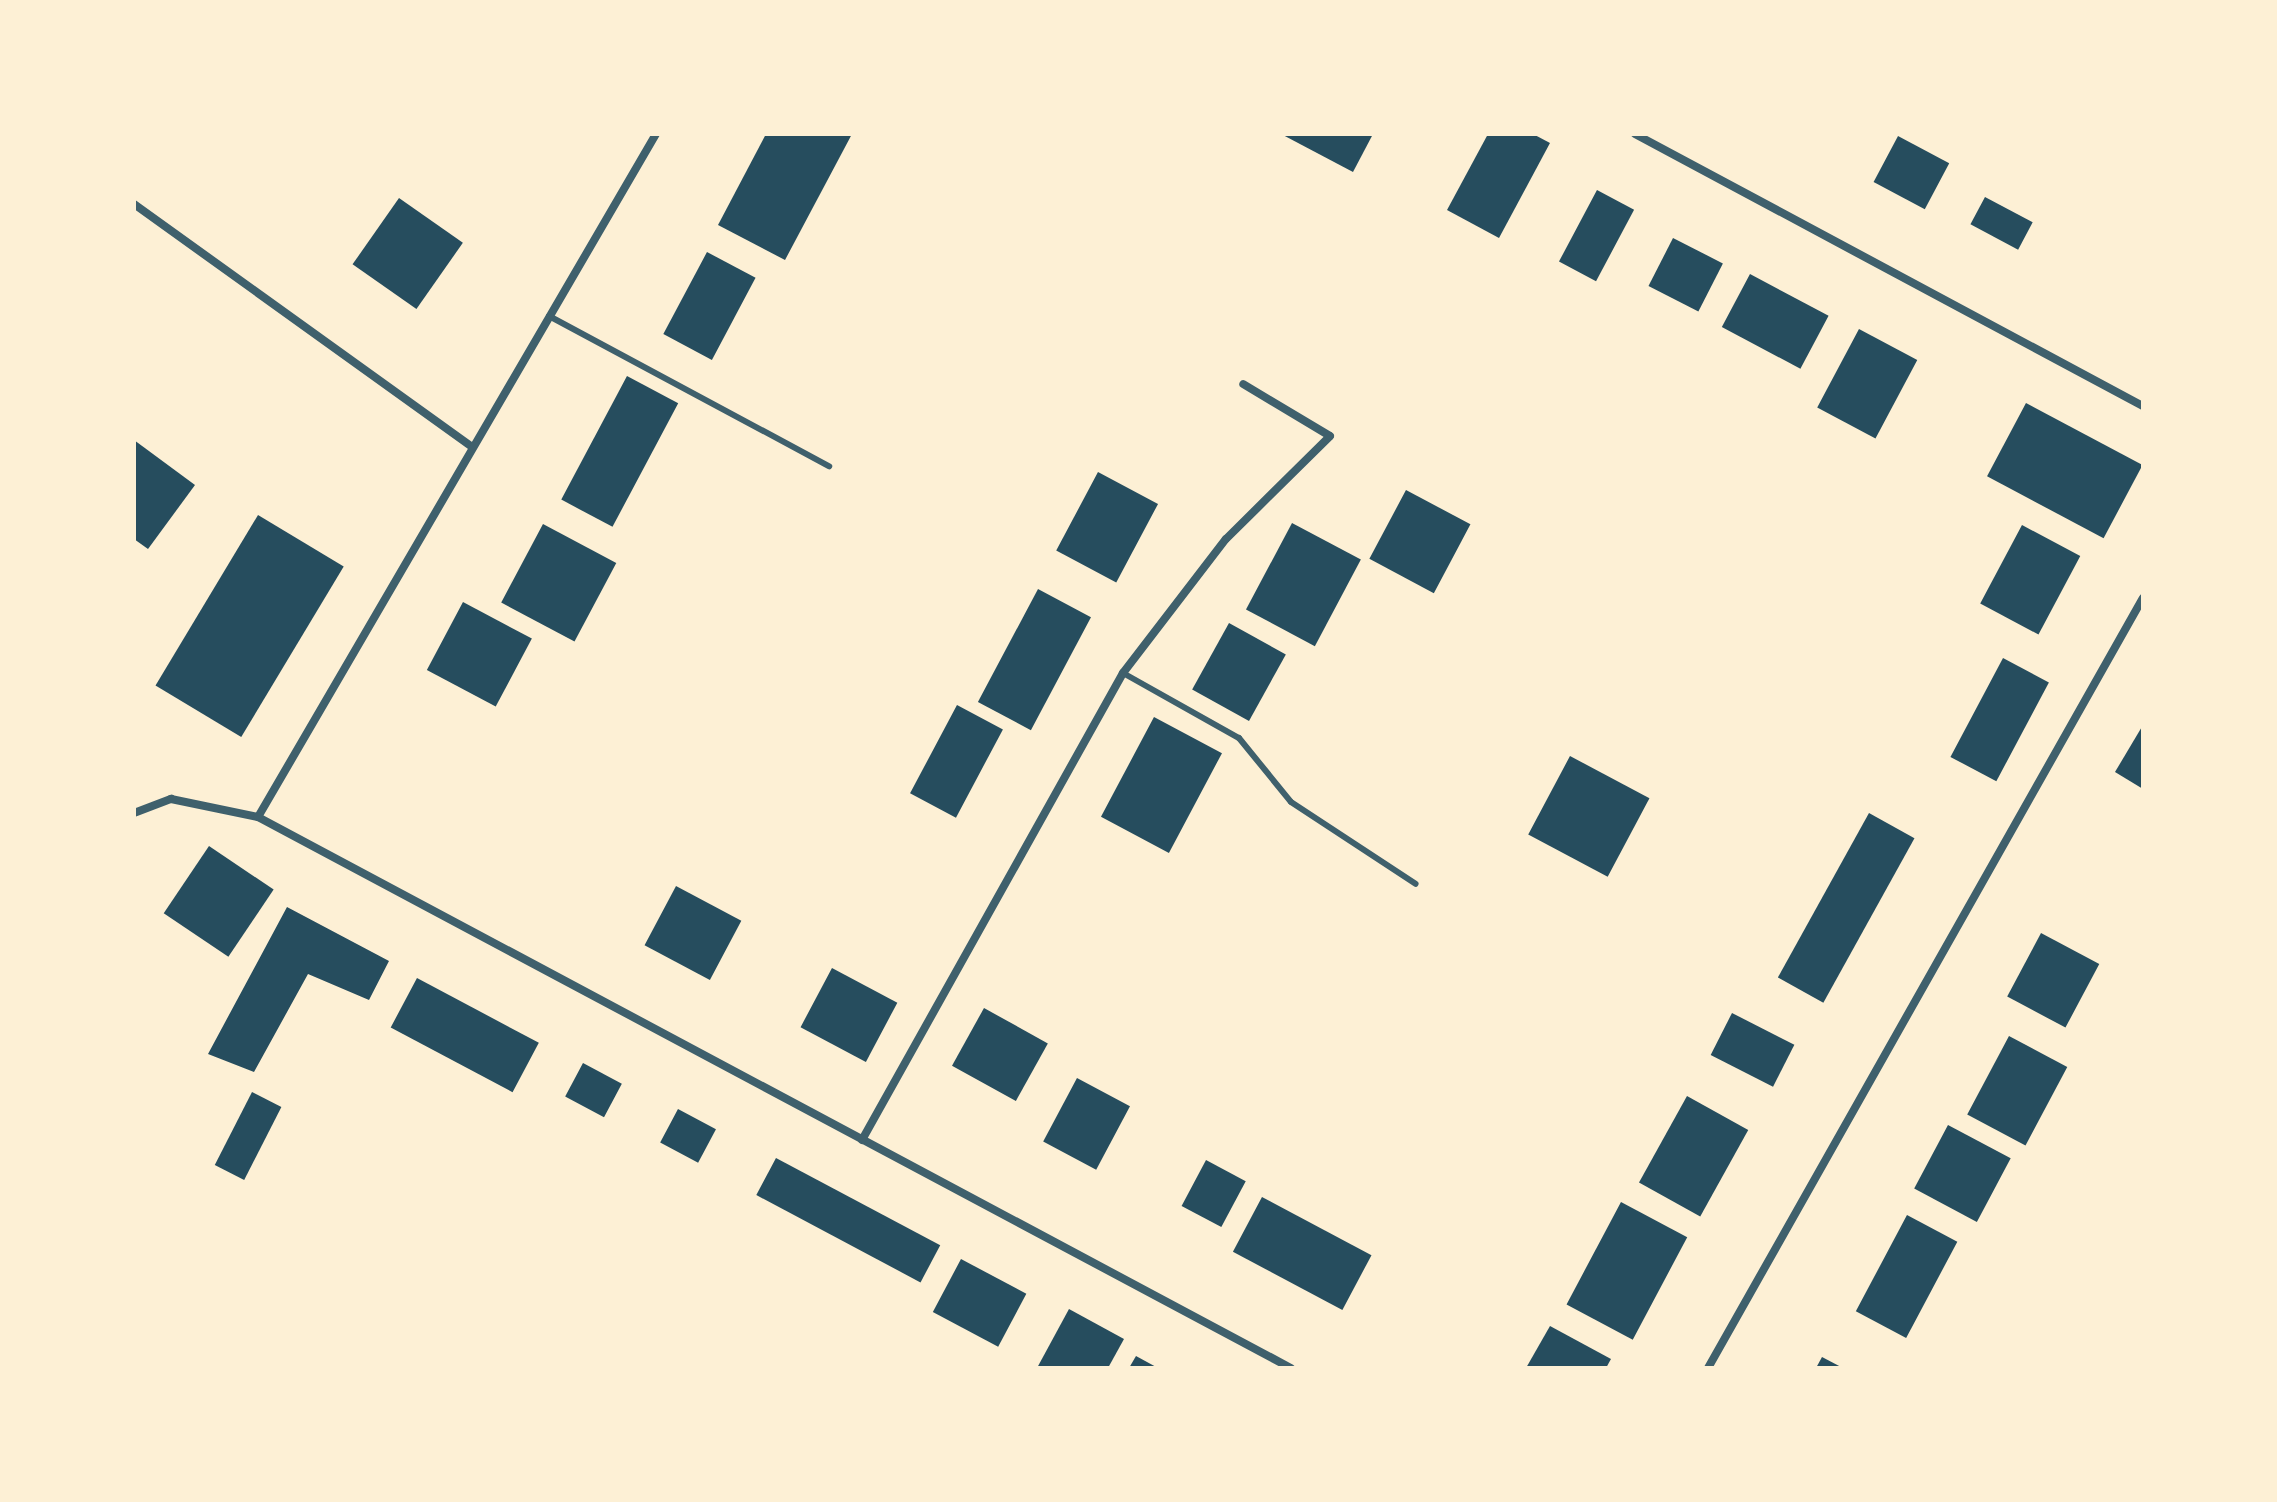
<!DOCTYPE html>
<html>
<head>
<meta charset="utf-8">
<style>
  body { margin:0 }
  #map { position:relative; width:2277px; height:1502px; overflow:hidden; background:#fdf0d5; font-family:Roboto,sans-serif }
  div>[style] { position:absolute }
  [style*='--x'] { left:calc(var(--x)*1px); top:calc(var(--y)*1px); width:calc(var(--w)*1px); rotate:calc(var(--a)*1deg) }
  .building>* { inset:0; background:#264d5e; transform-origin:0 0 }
  .service>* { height:6px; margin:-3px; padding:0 3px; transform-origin:3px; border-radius:3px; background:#3f606c }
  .minor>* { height:8px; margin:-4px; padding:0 4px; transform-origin:4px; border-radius:4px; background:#3f606c }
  span { translate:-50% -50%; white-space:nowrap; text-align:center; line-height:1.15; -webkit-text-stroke:7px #fdf0d5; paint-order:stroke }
  .frame { position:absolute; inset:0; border:136px solid #fdf0d5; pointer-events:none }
</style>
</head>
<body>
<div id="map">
  <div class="building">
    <div style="clip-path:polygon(766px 134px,852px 134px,785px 260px,718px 225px)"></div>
    <div style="clip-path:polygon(1281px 134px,1373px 134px,1353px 172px)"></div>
    <div style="clip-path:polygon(1488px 134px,1533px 134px,1550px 143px,1499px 238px,1447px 210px)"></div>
    <div style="left:1898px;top:136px;width:58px;height:52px;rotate:28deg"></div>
    <div style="left:1597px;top:190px;width:42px;height:81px;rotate:28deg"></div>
    <div style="left:1985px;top:197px;width:54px;height:31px;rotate:28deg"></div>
    <div style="left:399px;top:198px;width:78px;height:81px;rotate:35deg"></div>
    <div style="left:1673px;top:238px;width:56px;height:54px;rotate:27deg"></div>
    <div style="left:707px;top:252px;width:55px;height:93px;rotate:28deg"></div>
    <div style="left:1750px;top:274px;width:89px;height:60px;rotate:28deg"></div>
    <div style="left:1859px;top:329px;width:66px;height:89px;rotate:28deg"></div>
    <div style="left:627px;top:376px;width:58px;height:140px;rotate:28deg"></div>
    <div style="left:2026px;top:403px;width:132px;height:83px;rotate:28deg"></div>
    <div style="clip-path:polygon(134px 440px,195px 485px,148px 549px,134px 539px)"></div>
    <div style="left:1098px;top:472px;width:68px;height:89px;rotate:28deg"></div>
    <div style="left:1406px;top:490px;width:73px;height:78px;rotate:28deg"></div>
    <div style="left:258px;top:515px;width:100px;height:199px;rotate:31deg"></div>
    <div style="left:1292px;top:523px;width:78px;height:98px;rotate:28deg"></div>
    <div style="left:543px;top:524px;width:83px;height:89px;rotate:28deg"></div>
    <div style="left:2022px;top:525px;width:66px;height:89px;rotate:28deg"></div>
    <div style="left:1038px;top:589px;width:60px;height:128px;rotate:28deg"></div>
    <div style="left:463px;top:602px;width:78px;height:77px;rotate:28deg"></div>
    <div style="left:1229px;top:623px;width:65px;height:76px;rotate:29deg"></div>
    <div style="left:2003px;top:658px;width:52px;height:112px;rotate:28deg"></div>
    <div style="left:957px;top:705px;width:52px;height:100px;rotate:28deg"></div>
    <div style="left:1154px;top:717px;width:77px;height:113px;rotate:28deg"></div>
    <div style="clip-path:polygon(2143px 725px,2143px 789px,2115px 772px)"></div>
    <div style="left:1570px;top:756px;width:90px;height:89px;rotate:28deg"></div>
    <div style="left:1869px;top:813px;width:52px;height:188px;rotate:29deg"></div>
    <div style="left:209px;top:846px;width:78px;height:81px;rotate:34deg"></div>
    <div style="left:676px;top:886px;width:74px;height:67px;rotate:28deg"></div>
    <div style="clip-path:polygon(287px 907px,389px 961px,369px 1000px,308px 974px,254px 1072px,208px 1054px)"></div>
    <div style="left:2041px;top:933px;width:66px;height:72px;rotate:28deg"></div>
    <div style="left:832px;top:968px;width:74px;height:67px;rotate:28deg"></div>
    <div style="left:417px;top:978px;width:138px;height:56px;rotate:28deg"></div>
    <div style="left:984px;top:1008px;width:73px;height:66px;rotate:29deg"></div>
    <div style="left:1732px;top:1013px;width:70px;height:47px;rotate:27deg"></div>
    <div style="left:2009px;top:1036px;width:66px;height:89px;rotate:28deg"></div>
    <div style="left:583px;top:1063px;width:44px;height:38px;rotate:28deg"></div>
    <div style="left:1077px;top:1078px;width:60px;height:72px;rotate:28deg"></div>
    <div style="left:252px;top:1092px;width:33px;height:82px;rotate:27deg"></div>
    <div style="left:1687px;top:1096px;width:70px;height:99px;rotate:29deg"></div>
    <div style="left:678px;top:1109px;width:43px;height:38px;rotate:28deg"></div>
    <div style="left:1948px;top:1125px;width:71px;height:72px;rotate:28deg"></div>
    <div style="left:776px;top:1158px;width:186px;height:42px;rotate:28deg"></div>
    <div style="left:1206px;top:1160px;width:45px;height:52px;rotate:28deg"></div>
    <div style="left:1262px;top:1197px;width:124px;height:62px;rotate:28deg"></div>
    <div style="left:1621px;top:1202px;width:75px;height:116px;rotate:28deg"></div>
    <div style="left:1907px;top:1215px;width:57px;height:109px;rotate:28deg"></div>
    <div style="left:961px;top:1259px;width:74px;height:60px;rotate:28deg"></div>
    <div style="clip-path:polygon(1069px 1309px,1124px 1339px,1108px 1368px,1037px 1368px)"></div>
    <div style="clip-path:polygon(1550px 1326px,1611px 1359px,1606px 1368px,1526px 1368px)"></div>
    <div style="clip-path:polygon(1136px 1356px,1158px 1368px,1129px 1368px)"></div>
    <div style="clip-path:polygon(1822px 1357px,1843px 1368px,1816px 1368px)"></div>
  </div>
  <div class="service">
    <div style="--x:549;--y:316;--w:318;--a:28.2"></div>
    <div style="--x:1123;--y:673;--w:133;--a:29.3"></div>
    <div style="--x:1239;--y:738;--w:82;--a:50.9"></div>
    <div style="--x:1291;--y:802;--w:149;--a:33.3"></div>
  </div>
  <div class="minor">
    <div style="--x:1635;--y:134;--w:576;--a:28.17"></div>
    <div style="--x:134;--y:204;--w:416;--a:35.7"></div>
    <div style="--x:134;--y:813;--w:40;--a:-21"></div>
    <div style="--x:171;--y:799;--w:89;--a:11.7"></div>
    <div style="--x:258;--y:817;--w:1171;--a:28.08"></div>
    <div style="--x:258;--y:817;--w:791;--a:-59.77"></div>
    <div style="--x:862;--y:1140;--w:535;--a:-60.8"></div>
    <div style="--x:1123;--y:673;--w:169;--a:-52.5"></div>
    <div style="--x:1226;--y:539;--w:146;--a:-44.7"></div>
    <div style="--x:1330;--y:436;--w:101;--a:-149.1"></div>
    <div style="--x:1708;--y:1368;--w:884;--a:-60.54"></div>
  </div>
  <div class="frame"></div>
</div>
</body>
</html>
